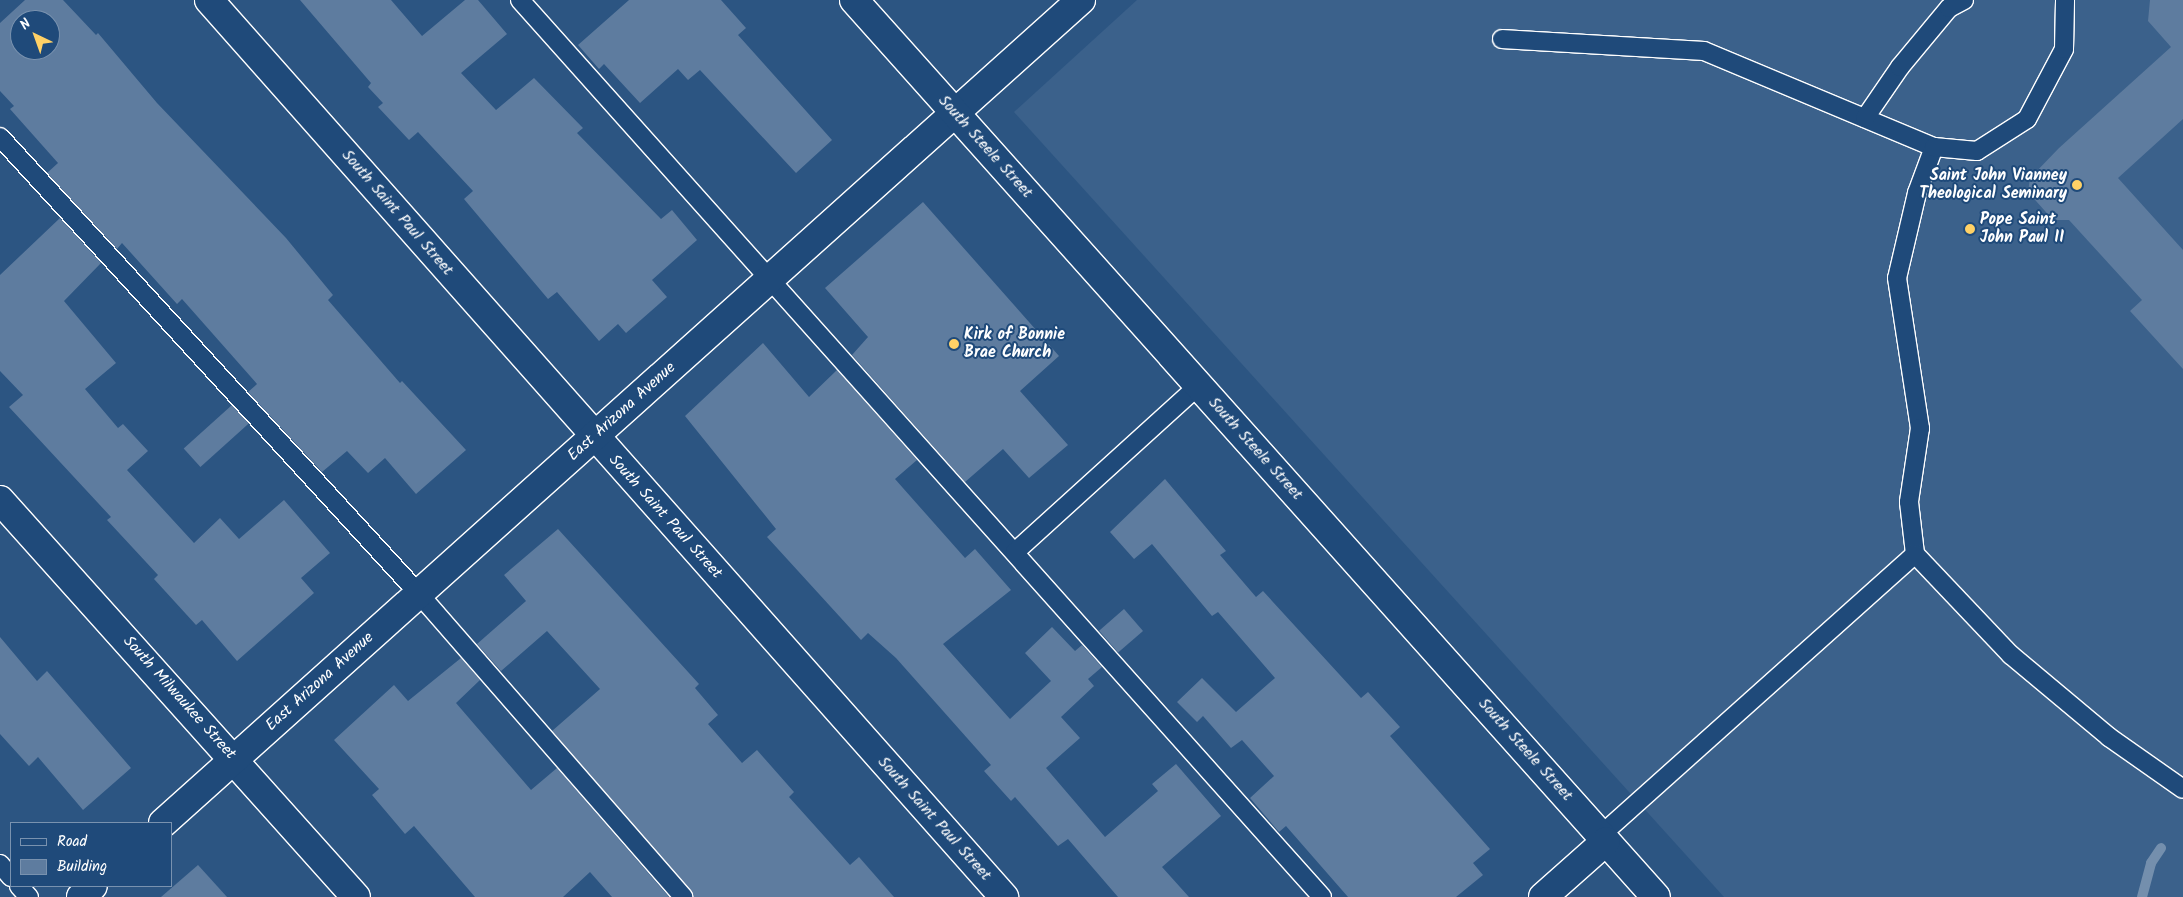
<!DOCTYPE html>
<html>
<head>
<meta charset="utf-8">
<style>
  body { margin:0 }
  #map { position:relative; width:2183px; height:897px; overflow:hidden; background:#2c5582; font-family:Kalam,sans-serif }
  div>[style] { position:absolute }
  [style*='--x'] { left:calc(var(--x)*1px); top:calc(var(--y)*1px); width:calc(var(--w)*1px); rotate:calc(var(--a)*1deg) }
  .built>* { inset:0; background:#3b618b }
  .stream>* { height:10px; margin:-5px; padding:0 5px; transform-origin:5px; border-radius:5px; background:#748fad }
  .building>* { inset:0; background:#5e7c9f; transform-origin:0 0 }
  .roads { filter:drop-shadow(1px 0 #fff) drop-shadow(-1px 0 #fff) drop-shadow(0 1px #fff) drop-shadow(0 -1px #fff) }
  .service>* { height:18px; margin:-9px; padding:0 9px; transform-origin:9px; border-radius:9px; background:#1f4a7a }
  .minor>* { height:28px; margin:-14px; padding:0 14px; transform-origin:14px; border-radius:14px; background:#1f4a7a }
  .tertiary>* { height:28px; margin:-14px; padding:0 14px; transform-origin:14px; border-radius:14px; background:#1f4a7a }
  .dots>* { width:14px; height:14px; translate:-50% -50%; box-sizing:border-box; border:2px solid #1f4a7a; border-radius:50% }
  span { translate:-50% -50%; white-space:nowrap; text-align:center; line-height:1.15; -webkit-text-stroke:4px #1f4a7a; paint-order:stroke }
  .street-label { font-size:16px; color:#fff }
  .poi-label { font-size:16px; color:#fff; font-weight:700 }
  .right { translate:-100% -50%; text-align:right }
  .left { translate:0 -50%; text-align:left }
  .legend { position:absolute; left:10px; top:822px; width:162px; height:65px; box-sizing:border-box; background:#1f4a7a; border:1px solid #7992af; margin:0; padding:6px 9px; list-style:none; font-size:15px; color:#fff }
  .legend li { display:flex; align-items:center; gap:10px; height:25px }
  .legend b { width:25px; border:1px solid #7992af }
  .north { position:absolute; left:10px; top:10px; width:50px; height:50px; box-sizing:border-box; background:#1f4a7a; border:1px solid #7992af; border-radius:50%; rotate:318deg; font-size:14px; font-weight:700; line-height:20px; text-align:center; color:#fff }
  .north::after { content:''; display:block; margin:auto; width:18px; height:22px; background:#ffd166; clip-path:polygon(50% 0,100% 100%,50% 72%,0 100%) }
</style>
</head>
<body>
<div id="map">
  <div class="built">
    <div style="clip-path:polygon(1137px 0,2183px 0,2183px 897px,1724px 897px,1014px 112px)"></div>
  </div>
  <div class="stream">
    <div style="--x:2142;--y:897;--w:35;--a:-75"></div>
    <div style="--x:2151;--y:863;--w:18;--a:-56"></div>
  </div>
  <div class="building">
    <div style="clip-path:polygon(evenodd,25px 0,63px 0,96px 35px,98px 33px,157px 103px,286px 238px,333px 295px,328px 300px,400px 383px,402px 381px,466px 450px,416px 494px,385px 458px,368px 473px,347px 451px,322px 472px,248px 392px,257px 384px,182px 299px,177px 304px,122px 243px,117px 249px,47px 173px,58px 163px,10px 109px,14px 106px,0 91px,0 23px,25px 0,20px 20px,50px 20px,50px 50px,20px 50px,20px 20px)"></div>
    <div style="clip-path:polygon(300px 0,391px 0,422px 36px,465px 0,478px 0,507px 34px,461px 73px,496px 110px,534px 78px,583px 128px,577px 133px,661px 219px,672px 210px,697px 240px,652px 280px,667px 297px,626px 333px,618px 324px,599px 341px,557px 292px,548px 299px,464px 199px,473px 191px,418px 132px,409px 140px,378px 107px,383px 103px,368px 87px,371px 83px)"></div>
    <div style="clip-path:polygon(629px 0,721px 0,746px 28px,738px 35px,832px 140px,796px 173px,700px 70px,688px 80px,678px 69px,640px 103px,604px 64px,599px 69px,578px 45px)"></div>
    <div style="clip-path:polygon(2150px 0,2183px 0,2183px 119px,2118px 178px,2183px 250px,2183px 369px,2130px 311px,2142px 300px,2069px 220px,2053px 220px,2028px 192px,2030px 178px,2059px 148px,2171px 47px,2148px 21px)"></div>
    <div style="clip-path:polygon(923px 202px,1059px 356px,1020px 391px,1068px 445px,1029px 478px,1003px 449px,965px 482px,852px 355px,868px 337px,825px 288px)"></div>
    <div style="clip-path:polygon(60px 218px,101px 263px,64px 301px,116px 363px,85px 389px,118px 428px,123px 424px,148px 451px,127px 470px,194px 543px,220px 518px,239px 539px,284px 500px,330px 553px,301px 578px,314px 593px,237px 661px,202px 620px,196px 625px,154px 579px,158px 575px,107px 520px,111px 517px,9px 407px,23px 395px,0 371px,0 275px)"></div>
    <div style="clip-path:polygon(763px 343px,809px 397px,837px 370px,917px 460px,895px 479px,965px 558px,975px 549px,1011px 590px,943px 644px,1010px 719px,1051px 681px,1025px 653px,1052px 627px,1075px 651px,1082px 645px,1102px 667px,1088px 679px,1094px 686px,1061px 717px,1080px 738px,1046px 768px,1105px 837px,1158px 791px,1152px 784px,1176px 764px,1221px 816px,1162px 867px,1189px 897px,1118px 897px,1068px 839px,1058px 846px,1015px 797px,1011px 801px,984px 771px,991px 765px,896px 658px,868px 633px,861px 640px,767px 537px,776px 529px,685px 416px)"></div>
    <div style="left:232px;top:405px;width:25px;height:65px;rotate:48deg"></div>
    <div style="clip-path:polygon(1165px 479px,1226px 551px,1220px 555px,1256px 597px,1263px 591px,1361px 698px,1368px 692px,1400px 727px,1390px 736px,1490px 849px,1473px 863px,1483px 875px,1456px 897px,1348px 897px,1286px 826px,1279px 832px,1250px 798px,1274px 776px,1242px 740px,1231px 748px,1203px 716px,1197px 722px,1177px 702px,1202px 678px,1236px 712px,1275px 678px,1218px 612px,1212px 616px,1152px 544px,1134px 559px,1110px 532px)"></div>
    <div style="clip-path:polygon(558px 529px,699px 684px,695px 688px,718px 715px,708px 724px,742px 763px,757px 750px,794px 792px,789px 797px,850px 865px,859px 857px,894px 897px,693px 897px,552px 731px,600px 689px,547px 631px,501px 671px,477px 644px,526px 601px,504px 575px)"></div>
    <div style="left:1124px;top:609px;width:29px;height:33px;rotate:49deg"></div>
    <div style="clip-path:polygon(0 637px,37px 681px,47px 671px,131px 768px,83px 810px,38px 757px,29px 766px,0 734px)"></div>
    <div style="clip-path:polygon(461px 658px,480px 680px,456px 703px,531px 790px,557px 768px,669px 897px,612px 897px,590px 872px,563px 897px,475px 897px,414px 826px,405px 834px,372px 795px,379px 789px,334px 740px,394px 685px,408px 701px)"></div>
    <div style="clip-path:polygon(198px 865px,227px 897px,161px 897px)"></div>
  </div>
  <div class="roads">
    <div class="service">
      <div style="--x:520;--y:0;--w:1203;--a:48.2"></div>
      <div style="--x:1502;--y:39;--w:202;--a:3.4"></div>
      <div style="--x:1704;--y:51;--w:249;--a:22.7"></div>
      <div style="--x:1934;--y:147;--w:49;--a:110.3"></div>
      <div style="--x:1917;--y:193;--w:87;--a:103.2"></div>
      <div style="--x:1897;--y:278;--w:152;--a:81.3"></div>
      <div style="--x:1920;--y:428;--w:75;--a:98.5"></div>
      <div style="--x:1909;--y:502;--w:52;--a:83.4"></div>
      <div style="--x:1865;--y:118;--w:62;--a:-55.5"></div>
      <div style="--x:1900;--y:67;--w:77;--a:-50.3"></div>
      <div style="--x:1949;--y:8;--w:17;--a:-28"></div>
      <div style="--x:0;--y:137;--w:620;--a:47.48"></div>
      <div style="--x:419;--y:594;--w:402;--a:48.9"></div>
      <div style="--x:1934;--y:147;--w:43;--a:5.3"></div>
      <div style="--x:1977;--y:151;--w:59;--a:-32.6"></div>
      <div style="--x:2027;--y:119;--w:79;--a:-62.1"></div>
      <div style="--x:2064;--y:49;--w:49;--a:-88.8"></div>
      <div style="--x:1015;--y:552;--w:248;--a:-42.2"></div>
      <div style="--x:1601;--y:835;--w:421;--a:-41.8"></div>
      <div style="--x:1915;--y:554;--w:139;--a:46.5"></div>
      <div style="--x:2011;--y:655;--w:128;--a:39.9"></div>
      <div style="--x:2109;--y:737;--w:90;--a:35.1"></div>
      <div style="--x:0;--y:864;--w:17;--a:50"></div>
      <div style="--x:19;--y:886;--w:15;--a:48"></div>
    </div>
    <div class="minor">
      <div style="--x:209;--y:0;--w:1199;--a:48.45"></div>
      <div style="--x:0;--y:500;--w:533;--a:48.12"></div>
      <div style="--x:163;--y:823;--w:1233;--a:-41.88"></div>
      <div style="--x:81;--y:897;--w:16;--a:-43"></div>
    </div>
    <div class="tertiary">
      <div style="--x:854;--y:0;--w:1203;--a:48.2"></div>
      <div style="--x:1543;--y:897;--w:84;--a:-41.6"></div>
    </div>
  </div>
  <div class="dots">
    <div style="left:2077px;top:185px;background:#ffd166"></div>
    <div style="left:1970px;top:229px;background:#ffd166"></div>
    <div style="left:954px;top:344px;background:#ffd166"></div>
  </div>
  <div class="street-label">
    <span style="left:985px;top:147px;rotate:48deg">South Steele Street</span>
    <span style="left:397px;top:213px;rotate:49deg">South Saint Paul Street</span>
    <span style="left:622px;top:412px;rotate:-42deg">East Arizona Avenue</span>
    <span style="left:1255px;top:449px;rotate:48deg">South Steele Street</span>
    <span style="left:665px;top:517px;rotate:48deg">South Saint Paul Street</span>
    <span style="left:320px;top:682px;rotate:-42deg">East Arizona Avenue</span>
    <span style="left:179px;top:698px;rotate:48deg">South Milwaukee Street</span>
    <span style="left:1525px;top:750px;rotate:48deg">South Steele Street</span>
    <span style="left:934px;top:819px;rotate:48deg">South Saint Paul Street</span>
  </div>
  <div class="poi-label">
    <span class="right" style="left:2067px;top:185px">Saint John Vianney<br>Theological Seminary</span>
    <span class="left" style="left:1980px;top:229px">Pope Saint<br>John Paul II</span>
    <span class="left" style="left:964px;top:344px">Kirk of Bonnie<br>Brae Church</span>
  </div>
  <ul class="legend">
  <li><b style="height:6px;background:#1f4a7a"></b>Road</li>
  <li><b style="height:14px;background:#5e7c9f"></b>Building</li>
  </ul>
  <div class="north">N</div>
</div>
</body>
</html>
